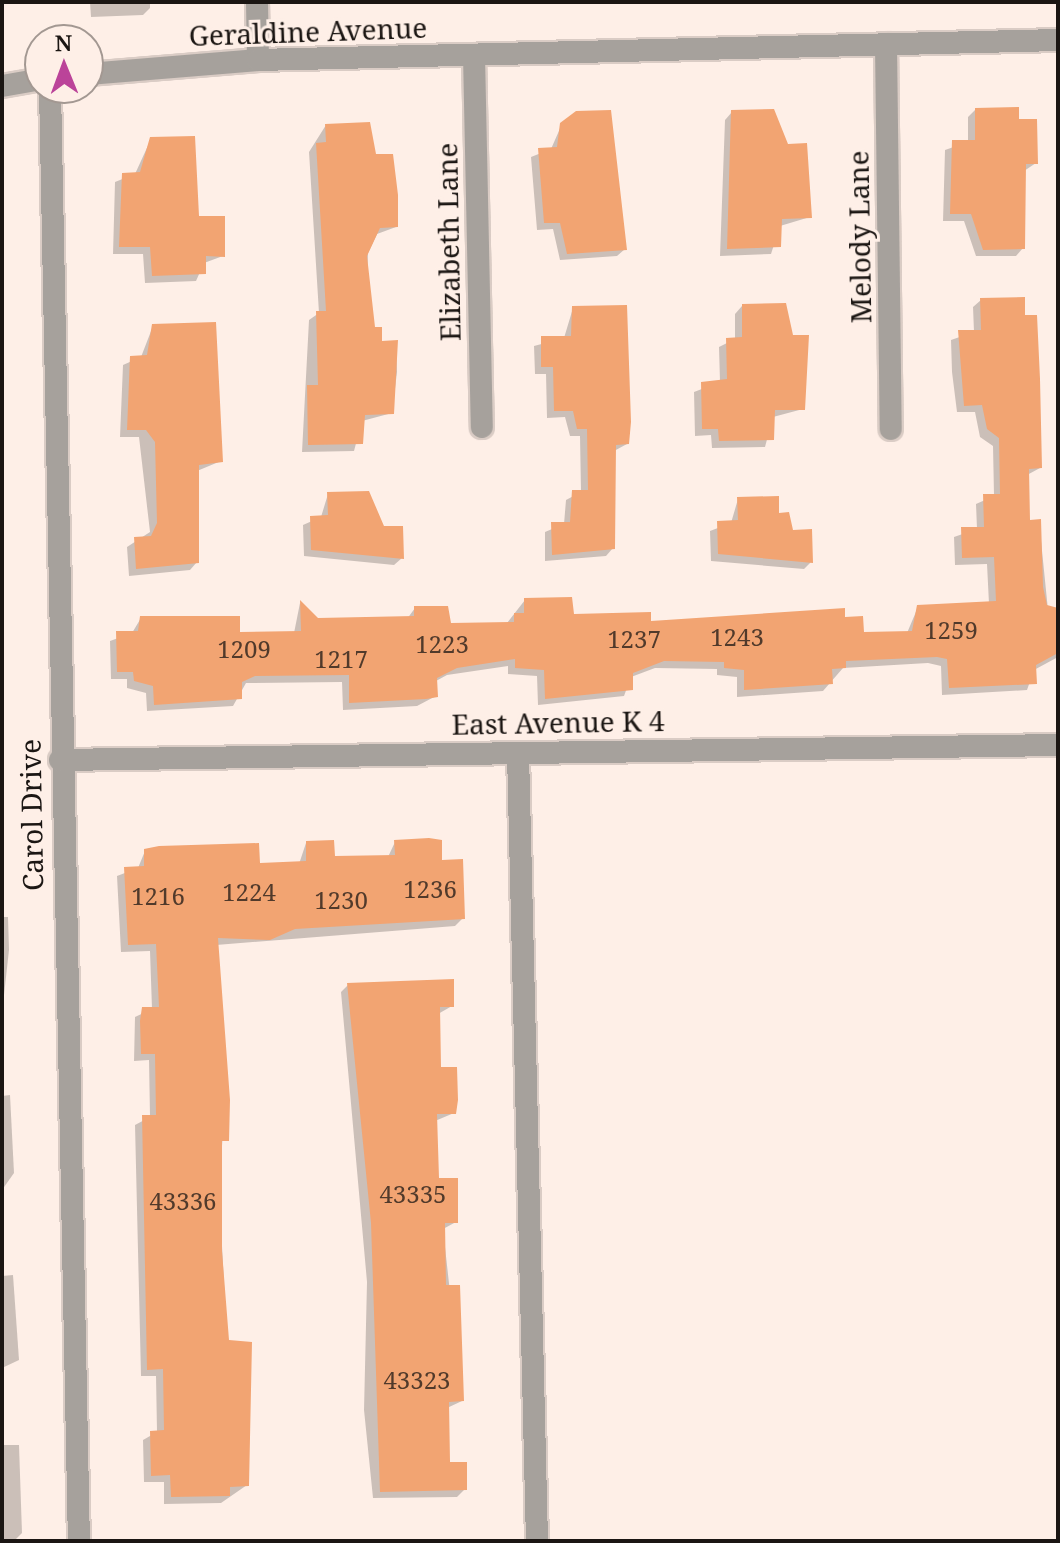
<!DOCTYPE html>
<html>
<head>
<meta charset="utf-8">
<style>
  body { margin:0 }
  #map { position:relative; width:1060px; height:1543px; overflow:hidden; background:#feefe7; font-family:"Noto Serif",serif }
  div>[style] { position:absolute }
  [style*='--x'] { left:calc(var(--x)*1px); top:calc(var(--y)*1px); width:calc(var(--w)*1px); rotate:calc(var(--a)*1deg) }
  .shadow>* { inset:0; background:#0003 }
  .building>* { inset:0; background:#f2a472 }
  .roads { filter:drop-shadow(2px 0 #daccc5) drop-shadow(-2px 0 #daccc5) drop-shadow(0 2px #daccc5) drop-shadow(0 -2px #daccc5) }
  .minor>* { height:22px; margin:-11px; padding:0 11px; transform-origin:11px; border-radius:11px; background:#a6a19c }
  span { translate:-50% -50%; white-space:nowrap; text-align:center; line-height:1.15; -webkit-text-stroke:6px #feefe7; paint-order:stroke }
  .number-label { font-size:24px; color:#513a2b }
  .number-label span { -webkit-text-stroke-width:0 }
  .street-label { font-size:28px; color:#1b1613 }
  .frame { position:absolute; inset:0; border:4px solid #1b1613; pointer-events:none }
  .north { position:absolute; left:24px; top:24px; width:80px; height:80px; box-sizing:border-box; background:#feefe7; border:2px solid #a39892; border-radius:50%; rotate:359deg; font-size:22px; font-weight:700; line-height:32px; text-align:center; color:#1b1613 }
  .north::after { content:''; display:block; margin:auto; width:28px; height:36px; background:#bb4399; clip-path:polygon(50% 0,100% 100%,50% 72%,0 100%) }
</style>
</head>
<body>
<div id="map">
  <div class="shadow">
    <div style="clip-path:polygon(90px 2px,150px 2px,150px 8px,143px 15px,91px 17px)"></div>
    <div style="clip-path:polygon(975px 110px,1017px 121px,1036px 163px,1024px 171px,1023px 248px,1016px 256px,976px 256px,964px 221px,943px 221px,945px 150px,968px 142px,968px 117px)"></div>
    <div style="clip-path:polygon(732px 112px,810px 217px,780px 226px,771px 254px,720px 256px,725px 120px)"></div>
    <div style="clip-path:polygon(562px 124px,625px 249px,617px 256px,560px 260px,553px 229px,537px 230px,531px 157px,551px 149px)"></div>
    <div style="clip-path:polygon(326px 125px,375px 156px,396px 227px,377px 234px,368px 253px,366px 309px,381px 343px,396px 342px,397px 372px,392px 413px,362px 421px,354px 451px,302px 452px,309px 320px,319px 313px,309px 152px)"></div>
    <div style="clip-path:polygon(151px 139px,223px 256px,204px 263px,196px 281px,145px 283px,143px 254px,113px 254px,115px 182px,135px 174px)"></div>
    <div style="clip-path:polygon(981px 300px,1040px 468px,1027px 475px,1028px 522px,1039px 521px,1048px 610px,1058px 610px,1058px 657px,1034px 670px,1027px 690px,942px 695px,941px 666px,928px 663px,843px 668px,823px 691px,737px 697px,737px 677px,717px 675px,717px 669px,655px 668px,631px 677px,624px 696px,538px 705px,537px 676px,508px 674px,508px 666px,447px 675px,436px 681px,436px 696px,417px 706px,343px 710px,342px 682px,246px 683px,233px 706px,147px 711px,146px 693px,127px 688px,127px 679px,111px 679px,110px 641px,132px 633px,141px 618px,238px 634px,294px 633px,300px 603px,317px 620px,407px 619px,415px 608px,449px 625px,507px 623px,525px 600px,572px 616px,649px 623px,843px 619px,862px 634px,907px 633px,918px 607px,989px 604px,987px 564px,955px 565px,954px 537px,977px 529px,976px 504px,994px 496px,993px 446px,980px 437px,975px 412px,957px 412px,952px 372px,951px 340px,974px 332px,973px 307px)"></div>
    <div style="clip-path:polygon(742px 306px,803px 409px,773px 417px,765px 447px,712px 448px,711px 435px,695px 436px,694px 392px,720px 382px,719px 347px,735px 339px,735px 314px)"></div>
    <div style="clip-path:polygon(573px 308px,627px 444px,614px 451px,613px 548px,606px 556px,545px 561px,545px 532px,564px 524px,566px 500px,581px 492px,580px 436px,570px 436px,565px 417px,547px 418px,546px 374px,535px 374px,534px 346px,564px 338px)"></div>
    <div style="clip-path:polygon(153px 326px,221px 461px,197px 471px,197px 562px,190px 570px,129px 576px,127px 547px,150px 532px,139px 437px,120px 437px,123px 365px,141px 357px)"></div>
    <div style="clip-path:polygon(328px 494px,383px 528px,402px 558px,394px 565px,304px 556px,303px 525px,321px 517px)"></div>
    <div style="clip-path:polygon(738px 499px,777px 515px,811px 562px,804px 569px,711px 561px,710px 531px,731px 523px)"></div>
    <div style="clip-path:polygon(2px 803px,4px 828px,2px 830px)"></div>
    <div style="clip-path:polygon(395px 842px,440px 862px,463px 918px,455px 926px,216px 945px,227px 1076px,219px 1188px,227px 1342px,250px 1343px,247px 1485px,221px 1503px,164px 1504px,164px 1482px,144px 1482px,143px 1440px,157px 1432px,156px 1376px,141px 1376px,135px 1125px,150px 1117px,149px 1060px,134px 1061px,135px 1017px,152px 1009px,150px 951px,121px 952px,117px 876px,138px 868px,145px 851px,258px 865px,299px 864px,306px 843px,333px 858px,388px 857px)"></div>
    <div style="clip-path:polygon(2px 917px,8px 917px,9px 950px,2px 1013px)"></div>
    <div style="clip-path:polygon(348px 985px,452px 1006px,438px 1014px,439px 1070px,454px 1113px,435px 1121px,437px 1180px,456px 1222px,443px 1229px,462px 1401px,447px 1408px,448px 1464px,465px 1489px,457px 1497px,373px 1498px,364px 1410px,367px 1282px,341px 992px)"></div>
    <div style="clip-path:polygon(10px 1095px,14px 1173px,2px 1190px,2px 1096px)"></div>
    <div style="clip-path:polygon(13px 1275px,19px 1360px,2px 1368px,2px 1276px)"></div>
    <div style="clip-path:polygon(2px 1445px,19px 1445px,22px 1533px,14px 1541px,2px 1541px)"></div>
  </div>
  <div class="building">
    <div style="clip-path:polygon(1019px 107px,1019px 119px,1037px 119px,1038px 164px,1026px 164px,1025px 249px,983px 250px,971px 214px,950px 214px,952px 140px,975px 140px,975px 108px)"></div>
    <div style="clip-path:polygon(774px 109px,788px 144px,807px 143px,812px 218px,782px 219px,781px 247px,727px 249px,731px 110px)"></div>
    <div style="clip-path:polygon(611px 110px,627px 250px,567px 254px,560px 223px,544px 223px,538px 148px,557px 147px,560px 123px,576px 111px)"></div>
    <div style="clip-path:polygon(370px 122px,376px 154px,393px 154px,398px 195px,398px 227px,380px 228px,367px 256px,375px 327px,382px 327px,382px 341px,398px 340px,394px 414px,365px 415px,363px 444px,308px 445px,307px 385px,318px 385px,316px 311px,326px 311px,316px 143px,326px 142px,325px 124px)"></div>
    <div style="clip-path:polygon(195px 136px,199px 216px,225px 216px,225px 257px,206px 256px,206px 274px,152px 276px,150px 247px,119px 247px,122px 173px,140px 172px,150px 137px)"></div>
    <div style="clip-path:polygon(1025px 297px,1025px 315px,1037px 315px,1040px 379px,1042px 468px,1029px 469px,1030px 520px,1041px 519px,1043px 587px,1047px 605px,1058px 608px,1058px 653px,1036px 665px,1037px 684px,949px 688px,947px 659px,937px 657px,846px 661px,846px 668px,832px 669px,833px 684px,744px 690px,744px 670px,724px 668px,724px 662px,664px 661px,633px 673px,633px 690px,545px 699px,544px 670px,515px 668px,515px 659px,457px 668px,437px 678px,438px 697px,426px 699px,349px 703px,349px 675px,255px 676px,242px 682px,242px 699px,154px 705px,153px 686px,134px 681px,133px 672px,117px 672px,116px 631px,138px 631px,140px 616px,240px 616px,240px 632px,301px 631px,300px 600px,318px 618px,414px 616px,414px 606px,448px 606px,451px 623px,514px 622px,514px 613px,524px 613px,524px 598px,572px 597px,574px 614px,651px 612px,651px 621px,845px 608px,845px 617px,863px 616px,864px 632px,912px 631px,917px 605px,996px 601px,994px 557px,962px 558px,961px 527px,984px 527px,983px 494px,1000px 494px,999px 438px,987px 429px,982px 405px,964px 406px,958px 330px,981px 330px,980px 298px)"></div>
    <div style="clip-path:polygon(786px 303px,793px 335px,809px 335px,805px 410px,775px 410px,774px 440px,719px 441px,718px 429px,702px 429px,701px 382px,727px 379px,726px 338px,742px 337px,742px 304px)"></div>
    <div style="clip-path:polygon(627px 305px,631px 422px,629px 444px,616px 445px,615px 549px,552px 555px,551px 522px,570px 522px,572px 490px,588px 490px,587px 429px,577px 429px,573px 411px,554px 411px,553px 367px,541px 367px,541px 336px,571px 336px,572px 306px)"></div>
    <div style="clip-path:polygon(216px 322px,223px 462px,199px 465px,199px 563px,136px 569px,134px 537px,151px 536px,157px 523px,155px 442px,146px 430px,127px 430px,130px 356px,147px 355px,152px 324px)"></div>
    <div style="clip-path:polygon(369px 491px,384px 526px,403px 526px,404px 559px,311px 550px,310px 516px,328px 515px,327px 492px)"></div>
    <div style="clip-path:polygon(779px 496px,779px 513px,789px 512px,793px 530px,812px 529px,813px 563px,718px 554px,717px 521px,738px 520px,737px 497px)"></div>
    <div style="clip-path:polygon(429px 838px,442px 840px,442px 860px,463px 859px,465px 919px,295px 929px,270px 940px,218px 938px,230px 1100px,229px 1141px,222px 1141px,222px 1251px,229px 1340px,252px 1342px,249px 1486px,230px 1487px,230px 1496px,171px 1497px,170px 1475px,151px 1476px,150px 1431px,164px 1430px,163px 1369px,147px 1370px,142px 1115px,156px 1115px,155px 1054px,141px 1054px,140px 1021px,142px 1007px,159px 1007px,156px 944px,128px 945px,124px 867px,144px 866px,144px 849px,159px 846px,259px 843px,260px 863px,306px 861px,306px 841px,334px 840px,335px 856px,395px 855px,394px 840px)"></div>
    <div style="clip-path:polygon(454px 979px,454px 1007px,440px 1007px,441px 1067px,457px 1067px,458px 1100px,456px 1114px,437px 1114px,439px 1178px,458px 1178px,458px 1223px,445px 1223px,446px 1285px,460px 1285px,464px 1401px,449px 1402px,450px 1462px,467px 1462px,467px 1490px,380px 1492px,371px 1223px,347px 983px)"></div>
  </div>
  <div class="roads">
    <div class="minor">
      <div style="--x:257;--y:2;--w:58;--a:89"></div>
      <div style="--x:886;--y:44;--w:385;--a:89.3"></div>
      <div style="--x:474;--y:55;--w:372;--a:88.8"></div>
      <div style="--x:88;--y:74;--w:171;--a:-4.7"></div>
      <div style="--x:258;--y:60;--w:800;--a:-1.43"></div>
      <div style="--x:2;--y:86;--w:39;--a:-10"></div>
      <div style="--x:50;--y:88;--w:1453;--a:88.86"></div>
      <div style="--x:518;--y:753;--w:788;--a:88.62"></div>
      <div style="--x:60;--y:760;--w:998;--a:-0.86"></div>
    </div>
  </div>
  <div class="number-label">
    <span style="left:951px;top:630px">1259</span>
    <span style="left:737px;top:637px">1243</span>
    <span style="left:634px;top:639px">1237</span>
    <span style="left:442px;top:644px">1223</span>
    <span style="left:244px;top:649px">1209</span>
    <span style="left:341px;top:659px">1217</span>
    <span style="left:430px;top:889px">1236</span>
    <span style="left:249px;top:892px">1224</span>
    <span style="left:158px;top:896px">1216</span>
    <span style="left:341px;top:900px">1230</span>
    <span style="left:413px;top:1194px">43335</span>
    <span style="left:183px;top:1201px">43336</span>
    <span style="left:417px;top:1380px">43323</span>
  </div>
  <div class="street-label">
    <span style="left:308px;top:31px;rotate:-2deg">Geraldine Avenue</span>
    <span style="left:859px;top:237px;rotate:-91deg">Melody Lane</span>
    <span style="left:448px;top:242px;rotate:-91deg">Elizabeth Lane</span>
    <span style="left:558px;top:722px;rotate:-1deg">East Avenue K 4</span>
    <span style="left:31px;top:815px;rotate:-91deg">Carol Drive</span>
  </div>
  <div class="frame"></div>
  <div class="north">N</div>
</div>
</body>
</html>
